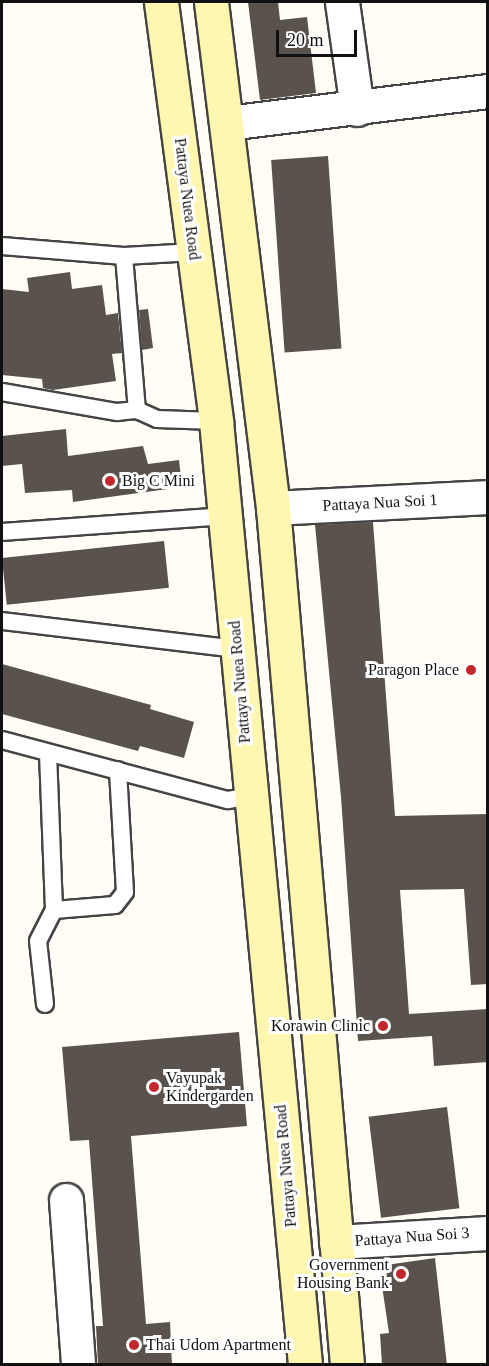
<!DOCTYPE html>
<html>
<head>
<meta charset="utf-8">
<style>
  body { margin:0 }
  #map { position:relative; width:489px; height:1366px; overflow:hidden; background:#fffdf5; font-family:"Times New Roman",serif }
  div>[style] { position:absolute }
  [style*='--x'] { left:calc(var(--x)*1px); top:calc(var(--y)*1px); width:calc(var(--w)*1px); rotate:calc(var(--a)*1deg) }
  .building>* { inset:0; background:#5a524d; transform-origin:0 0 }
  .roads { filter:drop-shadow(2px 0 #444) drop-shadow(-2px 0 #444) drop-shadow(0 2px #444) drop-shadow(0 -2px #444) }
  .lane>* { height:16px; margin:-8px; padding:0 8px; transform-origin:8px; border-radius:8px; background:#fff }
  .street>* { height:33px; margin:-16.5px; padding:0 16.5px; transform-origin:16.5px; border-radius:16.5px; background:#fff }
  .secondary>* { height:33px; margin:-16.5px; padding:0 16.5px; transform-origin:16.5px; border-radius:16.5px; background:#fff6b0 }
  .dots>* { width:16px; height:16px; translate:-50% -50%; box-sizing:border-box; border:3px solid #fff; border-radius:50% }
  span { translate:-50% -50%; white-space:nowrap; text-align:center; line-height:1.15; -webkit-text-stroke:6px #fff; paint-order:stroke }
  .street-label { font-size:16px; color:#111 }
  .poi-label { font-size:16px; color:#111 }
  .left { translate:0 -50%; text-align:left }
  .right { translate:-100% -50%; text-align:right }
  .frame { position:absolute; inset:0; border:3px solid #111; pointer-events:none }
  .scale { position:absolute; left:276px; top:30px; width:81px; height:27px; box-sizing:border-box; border:3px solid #111; border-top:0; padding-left:8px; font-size:18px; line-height:21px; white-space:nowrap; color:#111; -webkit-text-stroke:4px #fff; paint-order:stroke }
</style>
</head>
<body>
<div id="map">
  <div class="building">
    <div style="clip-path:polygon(248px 2px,278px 2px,280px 20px,307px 17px,316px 93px,260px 100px)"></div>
    <div style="left:328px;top:156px;width:193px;height:57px;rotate:86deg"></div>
    <div style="clip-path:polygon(70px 272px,72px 289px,102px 285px,106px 315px,118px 313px,122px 353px,112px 354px,116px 381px,53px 390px,43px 388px,42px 379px,2px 375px,2px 289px,29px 292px,27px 278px)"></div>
    <div style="clip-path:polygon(148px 309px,153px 348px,142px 350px,139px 310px)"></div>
    <div style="clip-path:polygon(66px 429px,68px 456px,143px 446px,148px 464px,179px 460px,182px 487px,73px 502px,72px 490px,25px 493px,22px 464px,2px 466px,2px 436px)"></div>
    <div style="clip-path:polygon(373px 522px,395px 816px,488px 814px,488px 984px,471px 985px,464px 889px,400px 890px,409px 1014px,488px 1009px,488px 1062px,434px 1066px,432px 1036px,358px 1041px,341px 797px,315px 525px)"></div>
    <div style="left:164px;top:541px;width:47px;height:163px;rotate:84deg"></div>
    <div style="clip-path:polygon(2px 664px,151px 705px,150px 709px,194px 722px,184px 758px,140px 746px,138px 751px,2px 714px)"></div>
    <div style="clip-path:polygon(239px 1032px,247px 1126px,131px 1136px,146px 1324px,170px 1322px,172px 1365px,98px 1365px,96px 1326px,103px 1326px,89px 1140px,70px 1141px,62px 1047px)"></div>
    <div style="left:447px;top:1107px;width:102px;height:79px;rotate:83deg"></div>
    <div style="clip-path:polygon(435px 1258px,447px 1365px,382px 1365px,380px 1334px,389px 1333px,379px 1266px)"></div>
  </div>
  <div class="roads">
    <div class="lane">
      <div style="--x:2;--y:246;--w:122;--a:4.7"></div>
      <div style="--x:194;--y:252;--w:70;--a:176.7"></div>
      <div style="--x:124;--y:256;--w:155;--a:85.2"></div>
      <div style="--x:137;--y:410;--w:22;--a:24"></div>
      <div style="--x:157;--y:419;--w:59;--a:1.9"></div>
      <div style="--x:2;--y:392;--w:117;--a:9.9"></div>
      <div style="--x:117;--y:412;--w:20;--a:-6"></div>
      <div style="--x:2;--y:532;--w:224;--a:-4.1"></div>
      <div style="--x:2;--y:621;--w:237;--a:6.8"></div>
      <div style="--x:2;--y:740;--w:234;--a:14.9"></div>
      <div style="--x:228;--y:800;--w:23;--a:-10"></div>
      <div style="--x:48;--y:753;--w:157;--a:87.8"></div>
      <div style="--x:54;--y:910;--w:61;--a:-4.7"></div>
      <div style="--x:115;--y:905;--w:16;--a:-52"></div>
      <div style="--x:125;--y:892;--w:122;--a:-93.3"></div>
      <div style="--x:45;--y:1004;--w:63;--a:-96.3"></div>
      <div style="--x:38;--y:941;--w:35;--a:-63"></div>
    </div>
    <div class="street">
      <div style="--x:342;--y:2;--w:108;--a:82"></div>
      <div style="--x:227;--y:123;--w:263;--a:-7"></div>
      <div style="--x:273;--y:508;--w:215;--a:-2.9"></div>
      <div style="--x:66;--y:1200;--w:164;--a:85.8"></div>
      <div style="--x:336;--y:1242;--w:152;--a:-3.4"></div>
    </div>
    <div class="secondary">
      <div style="--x:161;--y:2;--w:423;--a:82.5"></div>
      <div style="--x:216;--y:421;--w:947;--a:84.61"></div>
      <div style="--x:211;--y:2;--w:510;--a:83.01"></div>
      <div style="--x:273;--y:508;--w:859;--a:85.06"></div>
    </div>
  </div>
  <div class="dots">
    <div style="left:110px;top:481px;background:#c4262e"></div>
    <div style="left:471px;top:670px;background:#c4262e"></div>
    <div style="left:383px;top:1026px;background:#c4262e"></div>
    <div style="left:154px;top:1087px;background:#c4262e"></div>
    <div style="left:401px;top:1274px;background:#c4262e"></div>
    <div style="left:134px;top:1345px;background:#c4262e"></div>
  </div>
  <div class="street-label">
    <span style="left:187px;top:199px;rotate:83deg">Pattaya Nuea Road</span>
    <span style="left:380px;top:503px;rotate:-3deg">Pattaya Nua Soi 1</span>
    <span style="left:240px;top:682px;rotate:-95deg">Pattaya Nuea Road</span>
    <span style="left:286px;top:1166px;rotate:-95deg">Pattaya Nuea Road</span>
    <span style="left:412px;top:1237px;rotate:-4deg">Pattaya Nua Soi 3</span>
  </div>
  <div class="poi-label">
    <span class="left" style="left:122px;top:481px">Big C Mini</span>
    <span class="right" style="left:459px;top:670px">Paragon Place</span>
    <span class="right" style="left:370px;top:1026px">Korawin Clinic</span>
    <span class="left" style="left:166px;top:1087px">Vayupak<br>Kindergarden</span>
    <span class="right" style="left:389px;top:1274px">Government<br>Housing Bank</span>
    <span class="left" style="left:146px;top:1345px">Thai Udom Apartment</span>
  </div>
  <div class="frame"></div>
  <div class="scale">20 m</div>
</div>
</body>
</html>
